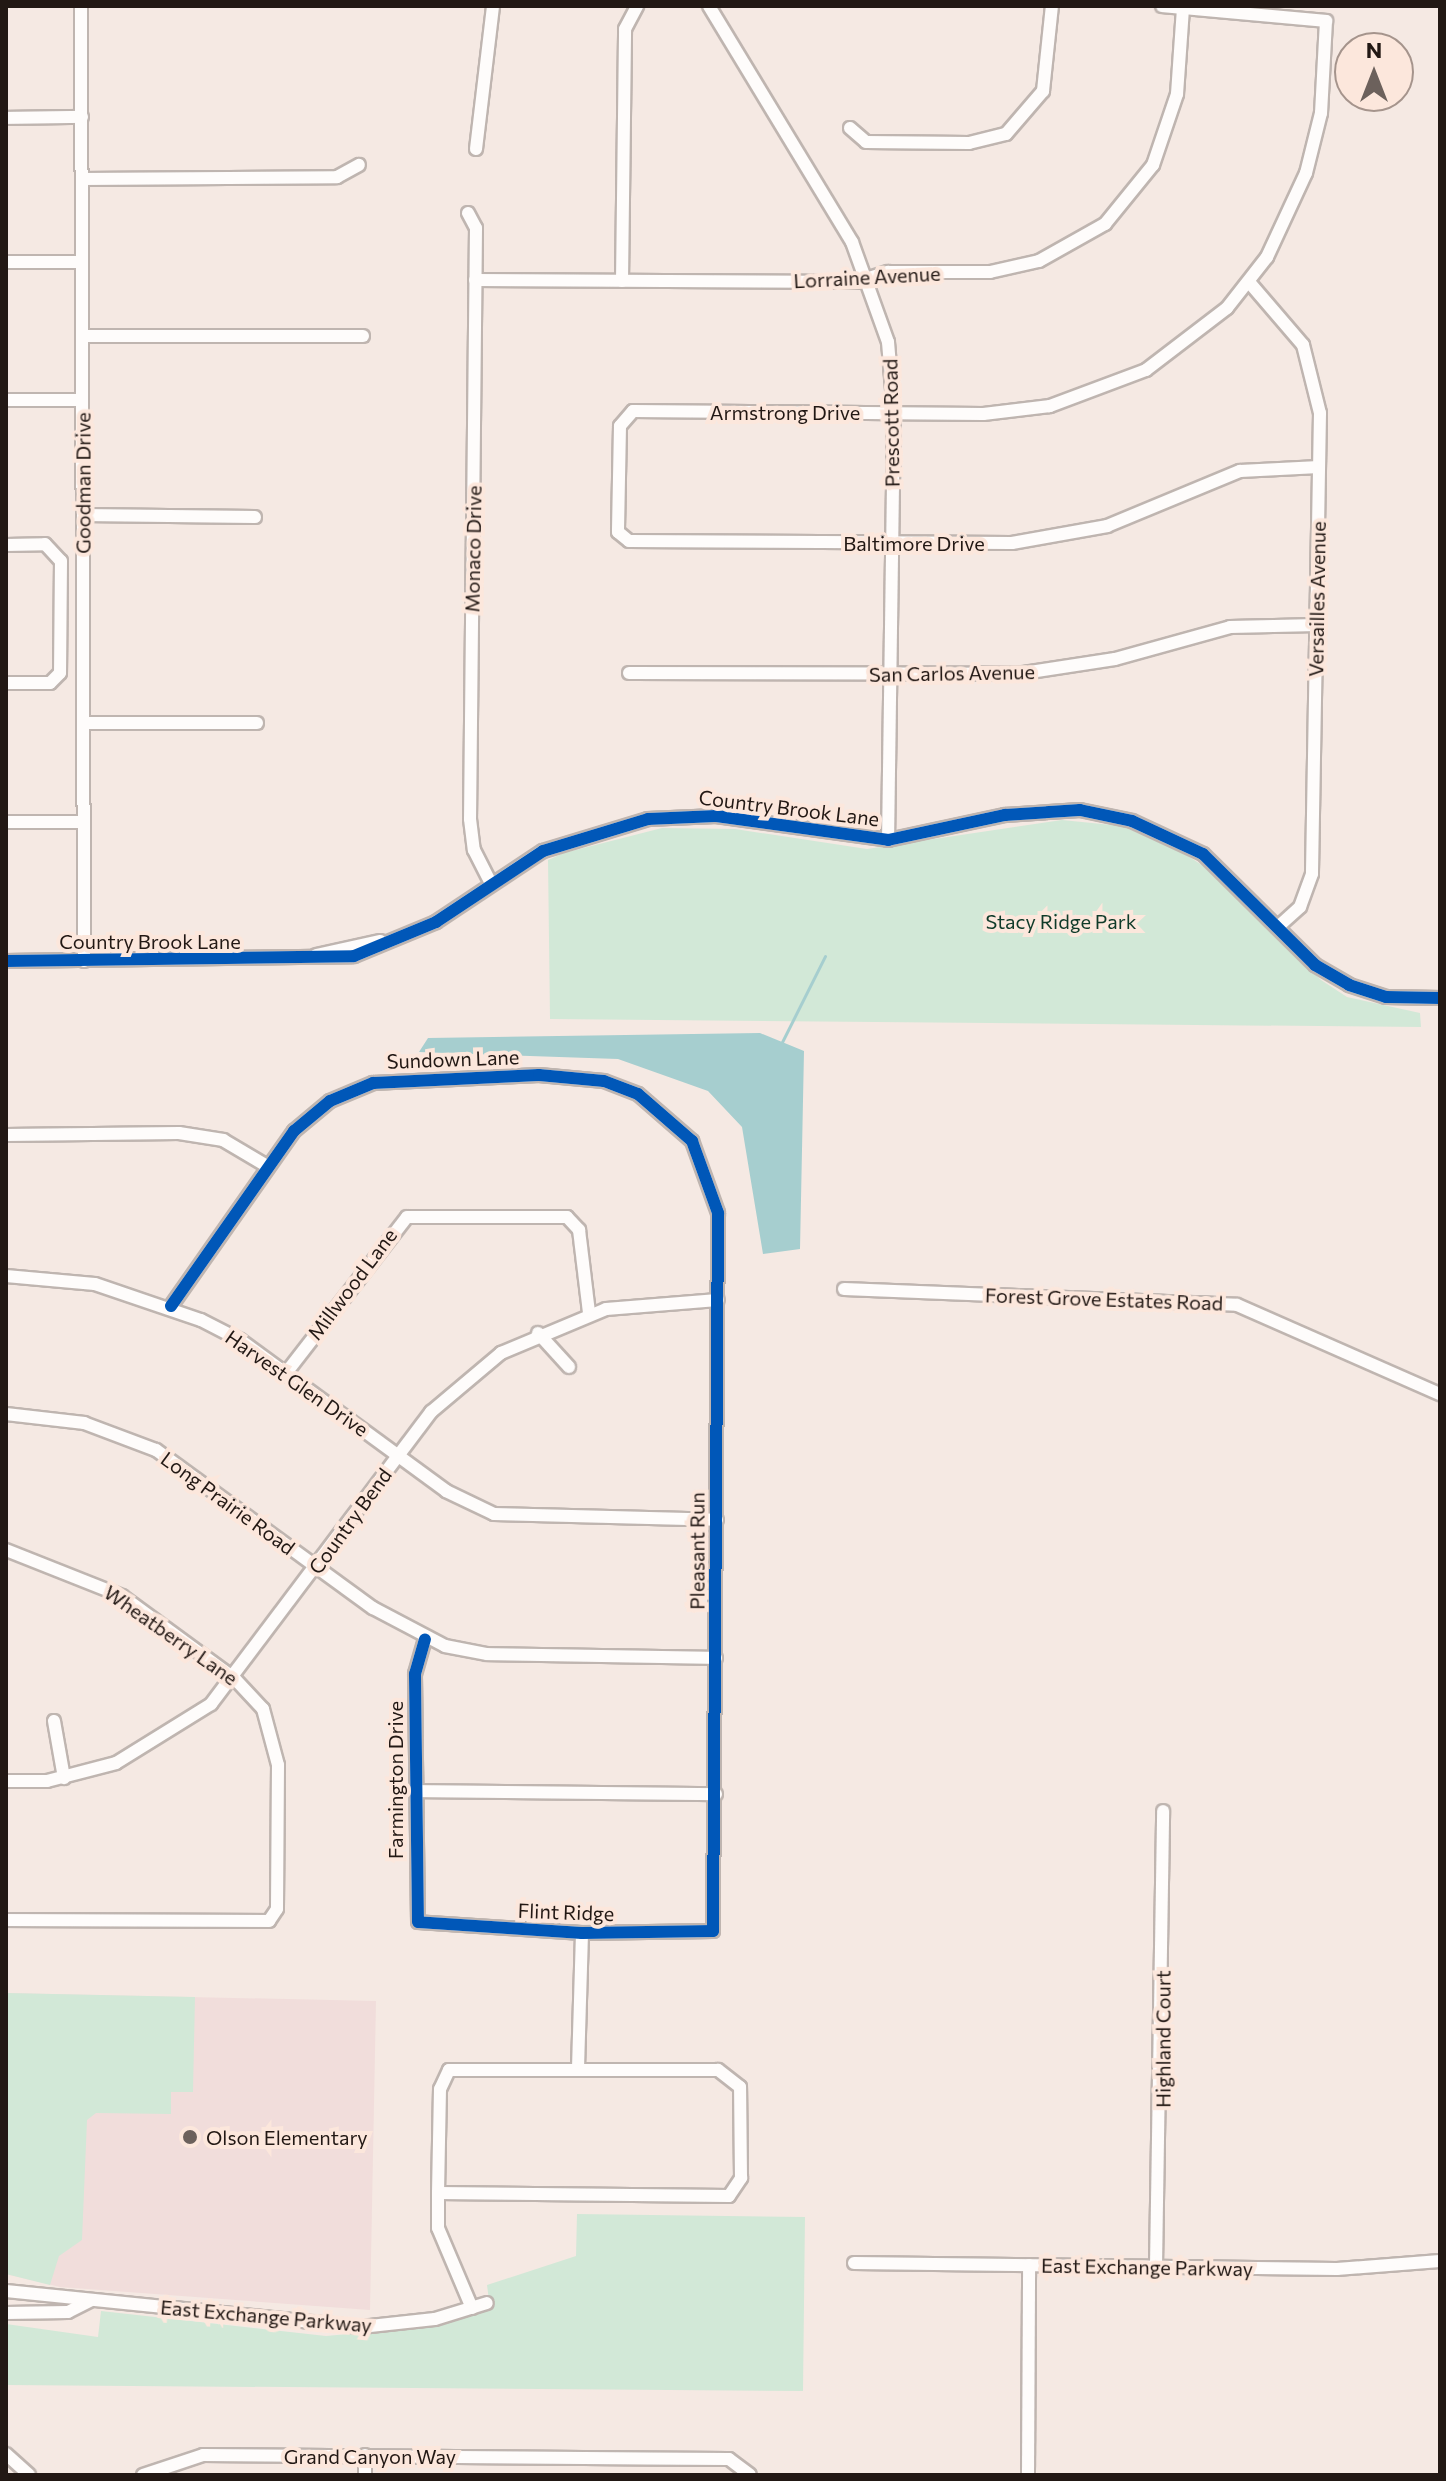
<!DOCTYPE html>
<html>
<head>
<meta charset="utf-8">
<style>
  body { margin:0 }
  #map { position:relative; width:1446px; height:2481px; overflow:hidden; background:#f5e9e3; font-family:Commissioner,sans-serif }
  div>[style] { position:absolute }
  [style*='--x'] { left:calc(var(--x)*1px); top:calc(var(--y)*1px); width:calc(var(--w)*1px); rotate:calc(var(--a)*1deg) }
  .education>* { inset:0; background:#f1dddb }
  .green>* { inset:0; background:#d2e8d7 }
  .water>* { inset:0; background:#a6cecf }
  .stream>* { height:3px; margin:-1.5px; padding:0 1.5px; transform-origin:1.5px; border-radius:1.5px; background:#a6cecf }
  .roads { filter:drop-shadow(2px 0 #bfb5b0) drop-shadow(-2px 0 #bfb5b0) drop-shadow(0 2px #bfb5b0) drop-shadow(0 -2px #bfb5b0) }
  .minor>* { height:12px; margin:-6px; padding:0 6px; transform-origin:6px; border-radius:6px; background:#fefcfb }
  .cycleway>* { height:12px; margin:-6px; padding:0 6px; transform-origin:6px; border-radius:6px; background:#0057b8 }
  .dots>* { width:22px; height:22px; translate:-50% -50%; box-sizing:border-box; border:4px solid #fce7dc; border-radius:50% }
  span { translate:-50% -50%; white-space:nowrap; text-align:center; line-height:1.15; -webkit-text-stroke:8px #fce7dc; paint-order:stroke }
  .street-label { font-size:20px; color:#221814 }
  .park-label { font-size:20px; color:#0f3a29 }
  .poi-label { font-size:20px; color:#221814 }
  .left { translate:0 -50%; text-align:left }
  .frame { position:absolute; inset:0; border:8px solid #221814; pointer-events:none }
  .north { position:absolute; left:1334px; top:32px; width:80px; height:80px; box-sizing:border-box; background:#fce7dc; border:2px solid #a5948c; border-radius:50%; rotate:0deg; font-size:22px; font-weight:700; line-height:32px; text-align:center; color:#221814 }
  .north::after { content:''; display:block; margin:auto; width:28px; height:36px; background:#6c615c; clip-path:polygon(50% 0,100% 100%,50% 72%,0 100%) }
</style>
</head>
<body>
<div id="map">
  <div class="education">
    <div style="clip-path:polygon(6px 1993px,376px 2001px,370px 2310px,60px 2287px,6px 2274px)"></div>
  </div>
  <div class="green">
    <div style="clip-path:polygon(1062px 820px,1122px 826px,1185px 854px,1223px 879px,1321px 980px,1347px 997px,1420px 1013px,1421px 1027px,550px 1019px,548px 860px,564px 853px,662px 828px,735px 829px,867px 849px)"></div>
    <div style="clip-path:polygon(6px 1993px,195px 1997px,193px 2092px,171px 2092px,171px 2114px,96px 2113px,87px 2120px,82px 2240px,59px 2256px,50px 2285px,6px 2274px)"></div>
    <div style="clip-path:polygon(577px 2214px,805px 2217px,803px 2391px,6px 2385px,6px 2324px,98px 2337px,101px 2311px,326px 2336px,403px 2329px,490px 2308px,487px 2285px,576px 2256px)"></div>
  </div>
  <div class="water">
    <div style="clip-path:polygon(760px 1033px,804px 1051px,800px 1249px,763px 1254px,742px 1127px,708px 1091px,618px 1059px,419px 1052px,428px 1038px)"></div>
  </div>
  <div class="stream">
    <div style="--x:782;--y:1042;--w:96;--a:-63.4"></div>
  </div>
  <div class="roads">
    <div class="minor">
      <div style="--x:81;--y:6;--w:955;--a:89.82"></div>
      <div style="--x:709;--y:6;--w:276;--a:58.8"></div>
      <div style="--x:852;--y:242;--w:106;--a:70.2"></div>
      <div style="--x:888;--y:342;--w:71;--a:85.2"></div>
      <div style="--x:894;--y:413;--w:427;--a:90.8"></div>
      <div style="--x:1162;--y:6;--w:165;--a:5.2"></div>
      <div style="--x:1326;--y:21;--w:92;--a:93.1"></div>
      <div style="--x:1321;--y:113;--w:62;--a:104"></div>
      <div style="--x:1306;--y:173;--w:93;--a:114.9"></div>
      <div style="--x:1267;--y:257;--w:65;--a:128.1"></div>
      <div style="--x:1227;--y:308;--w:102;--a:142.6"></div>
      <div style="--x:1146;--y:370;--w:103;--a:159.4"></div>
      <div style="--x:1050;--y:406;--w:67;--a:173.2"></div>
      <div style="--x:983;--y:414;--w:350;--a:-179.5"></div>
      <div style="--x:633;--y:411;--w:20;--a:131"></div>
      <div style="--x:620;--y:426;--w:106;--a:91.1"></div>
      <div style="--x:618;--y:532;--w:14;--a:39"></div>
      <div style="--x:629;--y:541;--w:383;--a:0.3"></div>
      <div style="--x:1012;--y:543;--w:97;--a:-10.1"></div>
      <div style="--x:1107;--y:526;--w:144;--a:-22.5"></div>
      <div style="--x:1240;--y:471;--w:79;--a:-2.9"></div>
      <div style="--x:6;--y:118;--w:76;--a:-0.8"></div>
      <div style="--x:850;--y:128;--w:21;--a:41"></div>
      <div style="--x:866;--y:142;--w:103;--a:0.6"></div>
      <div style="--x:969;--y:143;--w:38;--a:-14"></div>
      <div style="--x:1006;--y:134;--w:57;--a:-49.3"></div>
      <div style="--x:1043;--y:91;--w:85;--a:-84"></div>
      <div style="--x:476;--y:149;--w:144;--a:-83.2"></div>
      <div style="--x:82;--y:179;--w:255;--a:-0.4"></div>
      <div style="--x:337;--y:177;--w:25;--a:-29"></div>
      <div style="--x:468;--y:213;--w:17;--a:62"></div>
      <div style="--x:476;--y:228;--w:591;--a:90.58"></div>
      <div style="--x:470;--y:819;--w:31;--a:83"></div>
      <div style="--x:474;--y:850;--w:35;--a:63"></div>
      <div style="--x:6;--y:262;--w:76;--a:0"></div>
      <div style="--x:475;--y:280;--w:382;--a:0.3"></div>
      <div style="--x:857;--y:282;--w:33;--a:-18"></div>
      <div style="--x:888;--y:272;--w:102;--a:0"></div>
      <div style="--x:990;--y:272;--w:50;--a:-12.7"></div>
      <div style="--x:1039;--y:261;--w:76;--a:-29.3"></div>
      <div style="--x:1105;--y:224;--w:76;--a:-50.9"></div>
      <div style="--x:1153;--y:165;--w:75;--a:-71.3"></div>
      <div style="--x:1177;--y:94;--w:86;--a:-86"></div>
      <div style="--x:622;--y:281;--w:252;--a:-89.3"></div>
      <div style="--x:625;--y:29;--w:26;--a:-62"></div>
      <div style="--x:1249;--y:282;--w:83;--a:49.4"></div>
      <div style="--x:1303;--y:345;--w:70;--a:76"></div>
      <div style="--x:1320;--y:413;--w:461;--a:91"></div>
      <div style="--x:1312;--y:874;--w:35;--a:110"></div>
      <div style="--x:1300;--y:907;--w:30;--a:138"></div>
      <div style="--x:82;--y:336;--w:281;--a:0"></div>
      <div style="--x:6;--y:400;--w:76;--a:0"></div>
      <div style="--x:83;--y:515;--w:172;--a:0.7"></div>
      <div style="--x:6;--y:545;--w:39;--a:-1"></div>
      <div style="--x:45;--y:544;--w:23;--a:47"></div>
      <div style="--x:61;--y:561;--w:112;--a:90.5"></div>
      <div style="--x:60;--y:673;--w:14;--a:135"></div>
      <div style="--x:50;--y:683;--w:44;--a:180"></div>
      <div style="--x:629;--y:673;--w:388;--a:0.1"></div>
      <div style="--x:1017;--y:674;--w:99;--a:-8.7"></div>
      <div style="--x:1115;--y:659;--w:119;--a:-15.5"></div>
      <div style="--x:1230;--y:627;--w:87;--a:-1.3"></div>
      <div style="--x:84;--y:723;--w:173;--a:0"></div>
      <div style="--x:6;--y:822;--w:78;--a:0"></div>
      <div style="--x:316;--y:955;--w:66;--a:-12.3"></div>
      <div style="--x:6;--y:961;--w:348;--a:-0.8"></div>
      <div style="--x:354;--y:956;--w:89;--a:-22.5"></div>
      <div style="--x:436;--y:922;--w:128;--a:-33.6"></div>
      <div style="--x:543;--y:851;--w:110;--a:-16.9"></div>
      <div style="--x:648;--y:819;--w:68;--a:-2.5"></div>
      <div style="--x:716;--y:816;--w:174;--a:7.9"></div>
      <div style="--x:888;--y:840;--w:120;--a:-12.1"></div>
      <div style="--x:1005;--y:815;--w:75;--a:-3.8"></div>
      <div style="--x:1080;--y:810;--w:53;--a:11.9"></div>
      <div style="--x:1132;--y:821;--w:78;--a:24.9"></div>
      <div style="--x:1203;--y:854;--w:158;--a:44.7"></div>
      <div style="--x:1315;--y:965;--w:39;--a:30"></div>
      <div style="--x:1349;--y:985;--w:39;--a:18"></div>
      <div style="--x:1386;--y:997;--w:54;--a:1.1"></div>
      <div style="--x:6;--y:1135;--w:173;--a:-0.7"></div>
      <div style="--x:179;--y:1133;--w:45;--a:9"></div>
      <div style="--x:223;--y:1140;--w:51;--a:30.6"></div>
      <div style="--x:6;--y:1276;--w:89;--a:5.1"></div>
      <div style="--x:95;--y:1284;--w:112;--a:18.8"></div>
      <div style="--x:201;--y:1320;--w:44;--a:27.1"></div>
      <div style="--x:240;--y:1340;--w:255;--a:36.2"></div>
      <div style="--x:446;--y:1491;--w:53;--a:25.6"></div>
      <div style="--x:494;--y:1514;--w:223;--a:1.5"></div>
      <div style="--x:844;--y:1289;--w:393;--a:2.3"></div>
      <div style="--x:1237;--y:1305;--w:222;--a:23.7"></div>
      <div style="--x:171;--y:1306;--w:214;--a:-54.9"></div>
      <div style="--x:294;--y:1131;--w:47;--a:-39.8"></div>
      <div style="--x:330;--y:1101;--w:47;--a:-22.7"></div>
      <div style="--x:373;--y:1083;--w:166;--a:-2.8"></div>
      <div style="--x:539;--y:1075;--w:65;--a:5.3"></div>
      <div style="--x:604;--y:1081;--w:36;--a:21"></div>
      <div style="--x:638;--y:1094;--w:72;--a:41"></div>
      <div style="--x:692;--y:1141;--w:77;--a:70.1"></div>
      <div style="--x:718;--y:1213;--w:718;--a:90.4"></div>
      <div style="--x:713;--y:1931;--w:131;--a:179.1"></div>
      <div style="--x:582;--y:1933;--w:164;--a:-176.2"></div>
      <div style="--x:418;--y:1922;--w:248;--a:-90.7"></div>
      <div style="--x:415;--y:1674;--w:36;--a:-74"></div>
      <div style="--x:538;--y:1333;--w:46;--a:47.6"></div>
      <div style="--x:286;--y:1373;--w:197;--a:-52.2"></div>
      <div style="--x:407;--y:1217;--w:160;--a:0"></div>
      <div style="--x:567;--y:1217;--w:18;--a:47"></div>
      <div style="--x:579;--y:1230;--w:84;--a:83.1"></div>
      <div style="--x:6;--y:1414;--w:79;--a:6.6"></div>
      <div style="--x:84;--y:1423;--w:77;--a:20.6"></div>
      <div style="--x:156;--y:1450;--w:268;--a:36.1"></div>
      <div style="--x:373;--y:1608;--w:81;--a:27.8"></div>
      <div style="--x:445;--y:1646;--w:43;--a:10.8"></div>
      <div style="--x:487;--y:1654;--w:229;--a:1"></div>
      <div style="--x:6;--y:1550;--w:125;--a:21.6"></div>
      <div style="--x:122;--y:1596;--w:140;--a:36.3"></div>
      <div style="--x:235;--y:1679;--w:41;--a:47"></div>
      <div style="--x:263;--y:1709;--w:58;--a:75"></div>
      <div style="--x:278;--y:1765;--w:144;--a:90.4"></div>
      <div style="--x:277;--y:1909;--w:14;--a:124"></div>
      <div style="--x:269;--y:1921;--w:263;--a:-179.8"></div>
      <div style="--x:54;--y:1721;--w:58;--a:80"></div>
      <div style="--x:6;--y:1781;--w:41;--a:0"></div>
      <div style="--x:47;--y:1781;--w:71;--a:-14.6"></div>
      <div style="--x:116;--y:1763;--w:112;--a:-31.8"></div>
      <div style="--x:211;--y:1704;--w:366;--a:-53"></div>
      <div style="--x:431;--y:1412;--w:92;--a:-40.1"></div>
      <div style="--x:501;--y:1353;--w:114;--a:-22.7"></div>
      <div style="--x:606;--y:1309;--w:112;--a:-4.6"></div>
      <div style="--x:415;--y:1791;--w:301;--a:0.6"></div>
      <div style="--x:578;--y:2068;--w:135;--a:-88.3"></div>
      <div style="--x:438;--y:2193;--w:291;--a:0.6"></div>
      <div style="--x:729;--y:2196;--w:22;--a:-56"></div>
      <div style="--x:741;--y:2178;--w:91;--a:-90.6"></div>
      <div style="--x:740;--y:2087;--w:28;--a:-142"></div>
      <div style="--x:718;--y:2070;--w:269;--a:180"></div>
      <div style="--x:449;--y:2070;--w:21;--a:115"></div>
      <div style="--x:440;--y:2089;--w:104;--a:91.1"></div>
      <div style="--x:438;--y:2193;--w:35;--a:90"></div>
      <div style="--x:438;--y:2228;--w:87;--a:67"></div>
      <div style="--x:854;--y:2263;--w:483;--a:0.7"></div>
      <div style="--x:1337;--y:2269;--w:103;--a:-4.4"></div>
      <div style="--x:1156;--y:2266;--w:455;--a:-89.1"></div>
      <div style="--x:6;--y:2291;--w:357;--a:5.8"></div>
      <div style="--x:361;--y:2327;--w:74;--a:-6.2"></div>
      <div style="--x:435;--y:2319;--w:54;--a:-17.1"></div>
      <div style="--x:6;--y:2313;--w:62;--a:-0.9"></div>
      <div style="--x:68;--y:2312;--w:25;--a:-27"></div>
      <div style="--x:6;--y:2454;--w:31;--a:42"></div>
      <div style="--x:365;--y:2455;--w:20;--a:90"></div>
      <div style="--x:143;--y:2475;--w:63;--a:-18.4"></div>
      <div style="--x:203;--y:2455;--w:526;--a:0.44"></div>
      <div style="--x:729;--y:2459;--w:26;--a:37"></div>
      <div style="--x:1028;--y:2475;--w:210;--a:-89.7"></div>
    </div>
  </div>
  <div class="cycleway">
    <div style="--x:6;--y:961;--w:348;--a:-0.8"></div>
    <div style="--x:354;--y:956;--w:89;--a:-22.5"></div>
    <div style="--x:436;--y:922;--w:128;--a:-33.6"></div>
    <div style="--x:543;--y:851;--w:110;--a:-16.9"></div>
    <div style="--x:648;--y:819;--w:68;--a:-2.5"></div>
    <div style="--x:716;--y:816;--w:174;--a:7.9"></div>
    <div style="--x:888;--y:840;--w:120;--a:-12.1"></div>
    <div style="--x:1005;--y:815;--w:75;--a:-3.8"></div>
    <div style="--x:1080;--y:810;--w:53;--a:11.9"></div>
    <div style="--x:1132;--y:821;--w:78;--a:24.9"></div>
    <div style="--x:1203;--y:854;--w:158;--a:44.7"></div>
    <div style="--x:1315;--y:965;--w:39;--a:30"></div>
    <div style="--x:1349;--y:985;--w:39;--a:18"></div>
    <div style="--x:1386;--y:997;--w:54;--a:1.1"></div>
    <div style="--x:171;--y:1306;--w:214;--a:-54.9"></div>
    <div style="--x:294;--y:1131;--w:47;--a:-39.8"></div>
    <div style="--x:330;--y:1101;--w:47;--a:-22.7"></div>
    <div style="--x:373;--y:1083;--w:166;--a:-2.8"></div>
    <div style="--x:539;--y:1075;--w:65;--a:5.3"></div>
    <div style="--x:604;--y:1081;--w:36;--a:21"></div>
    <div style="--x:638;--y:1094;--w:72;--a:41"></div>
    <div style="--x:692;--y:1141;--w:77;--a:70.1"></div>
    <div style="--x:718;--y:1213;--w:718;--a:90.4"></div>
    <div style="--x:713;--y:1931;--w:131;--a:179.1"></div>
    <div style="--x:582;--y:1933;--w:164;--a:-176.2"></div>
    <div style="--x:418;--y:1922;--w:248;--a:-90.7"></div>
    <div style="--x:415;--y:1674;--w:36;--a:-74"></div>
  </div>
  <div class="dots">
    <div style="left:190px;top:2137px;background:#6c615c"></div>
  </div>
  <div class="street-label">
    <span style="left:867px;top:277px;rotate:-3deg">Lorraine Avenue</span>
    <span style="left:785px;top:412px">Armstrong Drive</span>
    <span style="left:891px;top:423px;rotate:-91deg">Prescott Road</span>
    <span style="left:83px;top:483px;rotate:-90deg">Goodman Drive</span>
    <span style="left:914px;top:543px">Baltimore Drive</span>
    <span style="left:473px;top:549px;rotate:-89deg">Monaco Drive</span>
    <span style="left:1317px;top:599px;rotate:-89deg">Versailles Avenue</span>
    <span style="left:952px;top:673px;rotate:-1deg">San Carlos Avenue</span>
    <span style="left:789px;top:808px;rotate:7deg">Country Brook Lane</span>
    <span style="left:150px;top:941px">Country Brook Lane</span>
    <span style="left:453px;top:1059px;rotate:-2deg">Sundown Lane</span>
    <span style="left:352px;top:1284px;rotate:-53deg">Millwood Lane</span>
    <span style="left:1104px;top:1299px;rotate:2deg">Forest Grove Estates Road</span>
    <span style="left:297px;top:1383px;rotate:35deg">Harvest Glen Drive</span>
    <span style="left:228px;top:1503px;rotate:36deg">Long Prairie Road</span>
    <span style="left:350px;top:1521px;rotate:-54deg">Country Bend</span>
    <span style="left:697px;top:1551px;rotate:-90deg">Pleasant Run</span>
    <span style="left:171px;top:1635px;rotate:35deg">Wheatberry Lane</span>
    <span style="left:395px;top:1780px;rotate:-90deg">Farmington Drive</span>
    <span style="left:566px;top:1912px;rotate:2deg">Flint Ridge</span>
    <span style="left:1163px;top:2039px;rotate:-90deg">Highland Court</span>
    <span style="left:1147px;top:2267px;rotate:1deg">East Exchange Parkway</span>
    <span style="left:266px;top:2316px;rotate:5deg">East Exchange Parkway</span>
    <span style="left:370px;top:2456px">Grand Canyon Way</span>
  </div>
  <div class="park-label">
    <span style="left:1061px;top:921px">Stacy Ridge Park</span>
  </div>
  <div class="poi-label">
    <span class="left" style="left:206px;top:2137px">Olson Elementary</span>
  </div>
  <div class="frame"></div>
  <div class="north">N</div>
</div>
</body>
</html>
